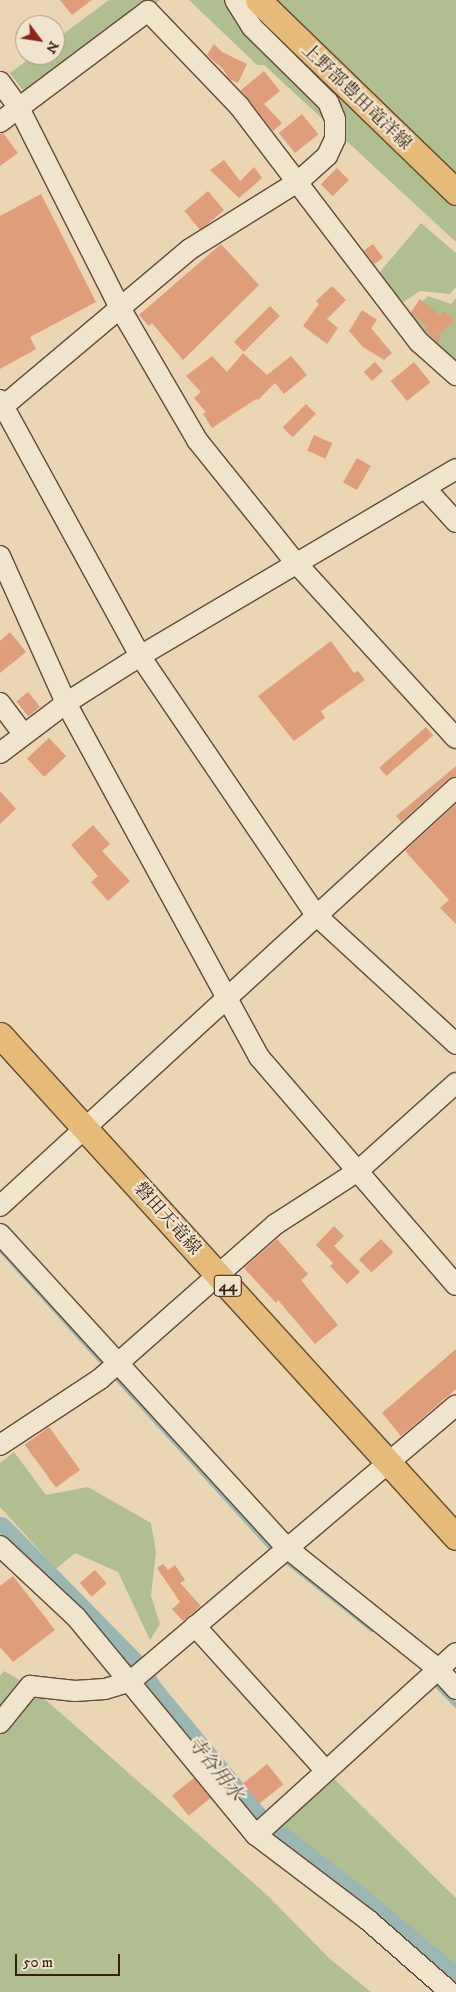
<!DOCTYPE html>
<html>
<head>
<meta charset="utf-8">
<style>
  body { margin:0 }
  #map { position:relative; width:456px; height:1992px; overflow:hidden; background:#ead6b2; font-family:"IM FELL DW Pica","Noto Serif JP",serif }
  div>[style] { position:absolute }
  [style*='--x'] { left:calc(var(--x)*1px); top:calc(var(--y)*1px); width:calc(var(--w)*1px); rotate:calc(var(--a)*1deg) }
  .green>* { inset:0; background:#b1bf90 }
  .stream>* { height:4.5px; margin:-2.25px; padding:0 2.25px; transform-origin:2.25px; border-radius:2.25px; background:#9ab7b4 }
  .river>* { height:25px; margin:-12.5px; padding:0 12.5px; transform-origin:12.5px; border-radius:12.5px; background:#9ab7b4 }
  .building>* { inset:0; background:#de9d7b; transform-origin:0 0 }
  .roads { filter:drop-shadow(1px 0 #644a37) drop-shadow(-1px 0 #644a37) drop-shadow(0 1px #644a37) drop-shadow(0 -1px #644a37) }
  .minor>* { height:20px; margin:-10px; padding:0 10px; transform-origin:10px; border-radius:10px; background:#f1e4cd }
  .major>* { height:25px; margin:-12.5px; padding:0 12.5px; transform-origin:12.5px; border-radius:12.5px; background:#e5bb79 }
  span { translate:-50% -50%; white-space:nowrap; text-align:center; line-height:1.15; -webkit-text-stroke:4.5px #f1e4cd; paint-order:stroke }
  .shield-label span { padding:1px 4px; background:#f1e4cd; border:1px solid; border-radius:4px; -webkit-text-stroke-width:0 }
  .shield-label { font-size:16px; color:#381c0e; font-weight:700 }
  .street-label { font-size:18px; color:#381c0e }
  .water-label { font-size:19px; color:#554a40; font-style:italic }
  .north { position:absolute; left:15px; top:15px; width:50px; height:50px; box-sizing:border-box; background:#f1e4cd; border:1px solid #a79481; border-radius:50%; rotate:121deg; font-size:14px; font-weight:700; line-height:20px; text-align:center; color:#381c0e }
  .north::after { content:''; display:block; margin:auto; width:18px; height:22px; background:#8f2418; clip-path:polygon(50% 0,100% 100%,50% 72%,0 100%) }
  .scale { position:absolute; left:15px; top:1954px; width:105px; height:22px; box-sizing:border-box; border:2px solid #381c0e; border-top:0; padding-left:6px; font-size:15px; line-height:18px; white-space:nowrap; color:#381c0e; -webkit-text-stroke:4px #f1e4cd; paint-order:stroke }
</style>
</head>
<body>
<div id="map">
  <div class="green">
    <div style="clip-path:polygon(109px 0,160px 0,30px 100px,10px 73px,34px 55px,55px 55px,55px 40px)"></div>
    <div style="clip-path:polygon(189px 0,456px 0,456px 242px,264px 65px,257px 65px)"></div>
    <div style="clip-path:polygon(421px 223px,456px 253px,456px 287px,450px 294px,420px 291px,399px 305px,380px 272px)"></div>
    <div style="clip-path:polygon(428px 296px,451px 304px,456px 298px,456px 370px,426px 348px,410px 313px)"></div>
    <div style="clip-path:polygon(14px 1452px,46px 1495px,88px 1487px,151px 1523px,156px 1552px,151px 1596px,160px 1624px,150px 1640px,118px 1572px,75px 1553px,56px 1569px,0 1507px,0 1463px)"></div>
    <div style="clip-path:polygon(4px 1671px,30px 1686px,266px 1894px,330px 1959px,371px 1992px,0 1992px,0 1676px)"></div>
    <div style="clip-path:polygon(326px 1771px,456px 1898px,456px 1983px,281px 1841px,273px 1820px)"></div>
  </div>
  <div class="stream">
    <div style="--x:2;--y:1251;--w:155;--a:47.9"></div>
    <div style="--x:113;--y:1374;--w:239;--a:47.7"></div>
    <div style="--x:284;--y:1559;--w:112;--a:38.5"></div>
    <div style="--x:433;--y:1681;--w:33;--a:46"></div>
  </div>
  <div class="river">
    <div style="--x:0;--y:1529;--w:194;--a:45.6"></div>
    <div style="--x:136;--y:1668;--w:25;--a:58"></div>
    <div style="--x:149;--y:1689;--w:173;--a:50.4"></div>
    <div style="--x:259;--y:1822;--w:128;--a:37.7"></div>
    <div style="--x:360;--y:1900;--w:126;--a:40.2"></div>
  </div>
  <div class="building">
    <div style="clip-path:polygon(60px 0,92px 0,72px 15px)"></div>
    <div style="clip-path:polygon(214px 44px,222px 52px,247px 64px,238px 83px,229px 79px,223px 69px,207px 55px)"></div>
    <div style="clip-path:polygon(264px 71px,280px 91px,264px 104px,282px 123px,273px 131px,241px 90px)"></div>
    <div style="left:302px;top:114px;width:26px;height:30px;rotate:51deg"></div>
    <div style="clip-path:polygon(3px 133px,18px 153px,0 166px,0 134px)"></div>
    <div style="clip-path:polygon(224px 160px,240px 181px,254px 167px,262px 178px,239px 198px,210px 170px)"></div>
    <div style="left:337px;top:168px;width:17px;height:23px;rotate:45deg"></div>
    <div style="left:208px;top:191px;width:25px;height:31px;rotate:50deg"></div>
    <div style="clip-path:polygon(41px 194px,96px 302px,30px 337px,36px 349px,0 369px,0 216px)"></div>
    <div style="clip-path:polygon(221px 244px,259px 285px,183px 360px,152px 323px,149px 326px,139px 315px)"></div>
    <div style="left:373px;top:244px;width:17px;height:11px;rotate:54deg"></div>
    <div style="clip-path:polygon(332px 286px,346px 300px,327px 319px,338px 328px,327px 344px,303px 326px,319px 304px,316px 301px)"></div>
    <div style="clip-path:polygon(420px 299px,440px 315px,445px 311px,454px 321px,438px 335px,442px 340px,438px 343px,424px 329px,427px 327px,411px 312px)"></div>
    <div style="left:270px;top:306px;width:14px;height:51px;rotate:45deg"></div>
    <div style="clip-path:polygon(362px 310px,377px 320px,371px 328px,392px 353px,384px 360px,363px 347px,349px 331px)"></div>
    <div style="clip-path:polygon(243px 353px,267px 375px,291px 356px,307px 375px,284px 394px,275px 383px,258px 400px,256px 399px,212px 428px,203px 414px,206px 412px,194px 398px,201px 392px,186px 376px,212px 356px,227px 372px)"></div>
    <div style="left:375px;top:362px;width:12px;height:15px;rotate:48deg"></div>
    <div style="left:414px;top:362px;width:26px;height:30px;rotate:51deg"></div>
    <div style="left:306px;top:404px;width:14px;height:33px;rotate:45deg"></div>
    <div style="left:314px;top:435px;width:20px;height:17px;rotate:24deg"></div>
    <div style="left:357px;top:458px;width:16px;height:28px;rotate:30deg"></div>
    <div style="clip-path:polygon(10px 632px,26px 652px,0 673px,0 641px)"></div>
    <div style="clip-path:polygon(331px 641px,354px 673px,358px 671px,365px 680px,321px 711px,325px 718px,294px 741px,258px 696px)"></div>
    <div style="left:28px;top:692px;width:19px;height:15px;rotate:51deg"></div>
    <div style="left:426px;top:727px;width:11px;height:62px;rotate:49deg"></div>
    <div style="left:49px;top:738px;width:25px;height:30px;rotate:47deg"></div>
    <div style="clip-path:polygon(456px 766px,456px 776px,448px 779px,401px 822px,396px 816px)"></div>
    <div style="clip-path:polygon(0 791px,16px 809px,0 824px)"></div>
    <div style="clip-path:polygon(456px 804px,456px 924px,440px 908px,449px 900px,405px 851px)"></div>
    <div style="clip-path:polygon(93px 825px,110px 844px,102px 851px,130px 881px,108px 901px,91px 882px,98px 876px,71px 845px)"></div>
    <div style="clip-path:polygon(334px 1226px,344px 1236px,334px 1246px,360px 1272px,347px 1284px,330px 1266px,333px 1263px,316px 1245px)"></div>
    <div style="clip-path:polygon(277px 1239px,308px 1274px,301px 1280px,338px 1325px,315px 1344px,278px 1300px,276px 1303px,244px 1268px)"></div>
    <div style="left:381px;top:1239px;width:18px;height:30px;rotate:47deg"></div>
    <div style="clip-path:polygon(456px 1349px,456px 1389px,401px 1436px,382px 1413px)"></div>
    <div style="left:49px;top:1427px;width:53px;height:30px;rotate:54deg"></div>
    <div style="clip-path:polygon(163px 1564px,168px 1570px,175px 1565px,185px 1580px,180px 1583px,201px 1606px,183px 1621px,172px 1609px,180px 1602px,157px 1568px)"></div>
    <div style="left:95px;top:1570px;width:18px;height:20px;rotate:49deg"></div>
    <div style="clip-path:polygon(13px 1576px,55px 1630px,13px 1662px,0 1647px,0 1586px)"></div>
    <div style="left:267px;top:1764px;width:26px;height:31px;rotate:51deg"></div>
    <div style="left:194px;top:1778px;width:26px;height:28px;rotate:51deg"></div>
  </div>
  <div class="roads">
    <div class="minor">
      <div style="--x:0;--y:82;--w:32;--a:54"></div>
      <div style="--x:19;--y:108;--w:224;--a:63.2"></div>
      <div style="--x:120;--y:308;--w:153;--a:59.7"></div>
      <div style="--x:197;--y:440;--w:158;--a:51.2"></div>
      <div style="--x:296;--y:563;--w:237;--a:47.6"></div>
      <div style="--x:0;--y:122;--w:185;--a:-36.9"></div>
      <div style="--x:148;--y:11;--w:132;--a:46.2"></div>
      <div style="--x:239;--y:106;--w:297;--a:52.7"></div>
      <div style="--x:419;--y:342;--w:50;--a:41.7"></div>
      <div style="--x:0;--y:400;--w:292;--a:61.3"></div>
      <div style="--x:140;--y:656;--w:315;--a:55.8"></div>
      <div style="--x:317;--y:916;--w:189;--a:42.6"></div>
      <div style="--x:0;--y:409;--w:248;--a:-40.1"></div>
      <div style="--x:190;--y:249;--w:128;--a:-32"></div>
      <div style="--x:299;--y:181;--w:38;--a:-42"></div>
      <div style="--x:327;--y:156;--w:19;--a:-65"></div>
      <div style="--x:335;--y:139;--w:20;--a:-90"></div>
      <div style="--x:335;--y:119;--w:18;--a:-112"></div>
      <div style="--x:328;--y:102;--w:107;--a:-135.4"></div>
      <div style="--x:252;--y:27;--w:32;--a:-122"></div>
      <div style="--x:425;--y:488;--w:46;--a:47.6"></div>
      <div style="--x:0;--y:556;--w:161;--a:65.8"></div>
      <div style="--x:66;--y:703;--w:403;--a:61.4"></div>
      <div style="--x:259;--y:1057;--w:301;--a:49.2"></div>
      <div style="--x:0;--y:703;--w:39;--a:53"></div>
      <div style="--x:0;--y:753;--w:83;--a:-37.1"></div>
      <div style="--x:66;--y:703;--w:88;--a:-32.4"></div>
      <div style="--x:140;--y:656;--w:367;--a:-30.6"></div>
      <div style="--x:0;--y:1206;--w:619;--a:-42.51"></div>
      <div style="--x:0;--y:1234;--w:425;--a:47.6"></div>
      <div style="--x:287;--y:1548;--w:193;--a:38.7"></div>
      <div style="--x:438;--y:1669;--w:27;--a:48"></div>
      <div style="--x:0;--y:1445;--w:120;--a:-33.4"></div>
      <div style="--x:100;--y:1379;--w:235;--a:-41.4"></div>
      <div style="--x:276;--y:1224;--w:98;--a:-32.9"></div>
      <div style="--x:358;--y:1171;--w:132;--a:-41.9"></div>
      <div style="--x:0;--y:1546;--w:104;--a:43.1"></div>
      <div style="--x:76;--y:1617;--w:283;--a:50.5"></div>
      <div style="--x:256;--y:1835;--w:141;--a:37.2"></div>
      <div style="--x:368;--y:1920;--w:109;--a:41.3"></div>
      <div style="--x:195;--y:1626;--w:195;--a:47.9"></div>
      <div style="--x:0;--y:1723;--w:48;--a:-51"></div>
      <div style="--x:30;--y:1686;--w:45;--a:6.3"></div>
      <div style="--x:75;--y:1691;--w:30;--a:-4"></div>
      <div style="--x:105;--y:1689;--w:27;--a:-17"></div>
      <div style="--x:131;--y:1681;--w:426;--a:-40.3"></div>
      <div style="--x:256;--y:1835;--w:270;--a:-42.3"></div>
    </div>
    <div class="major">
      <div style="--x:258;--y:0;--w:276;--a:44.1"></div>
      <div style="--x:0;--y:1035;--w:678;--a:47.75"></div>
    </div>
  </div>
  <div class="shield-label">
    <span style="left:228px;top:1286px">44</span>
  </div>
  <div class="street-label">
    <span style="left:356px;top:97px;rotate:44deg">上野部豊田竜洋線</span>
    <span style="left:167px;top:1219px;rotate:48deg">磐田天竜線</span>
  </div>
  <div class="water-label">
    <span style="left:215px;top:1769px;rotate:51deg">寺谷用水</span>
  </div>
  <div class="north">N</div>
  <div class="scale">50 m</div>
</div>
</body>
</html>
